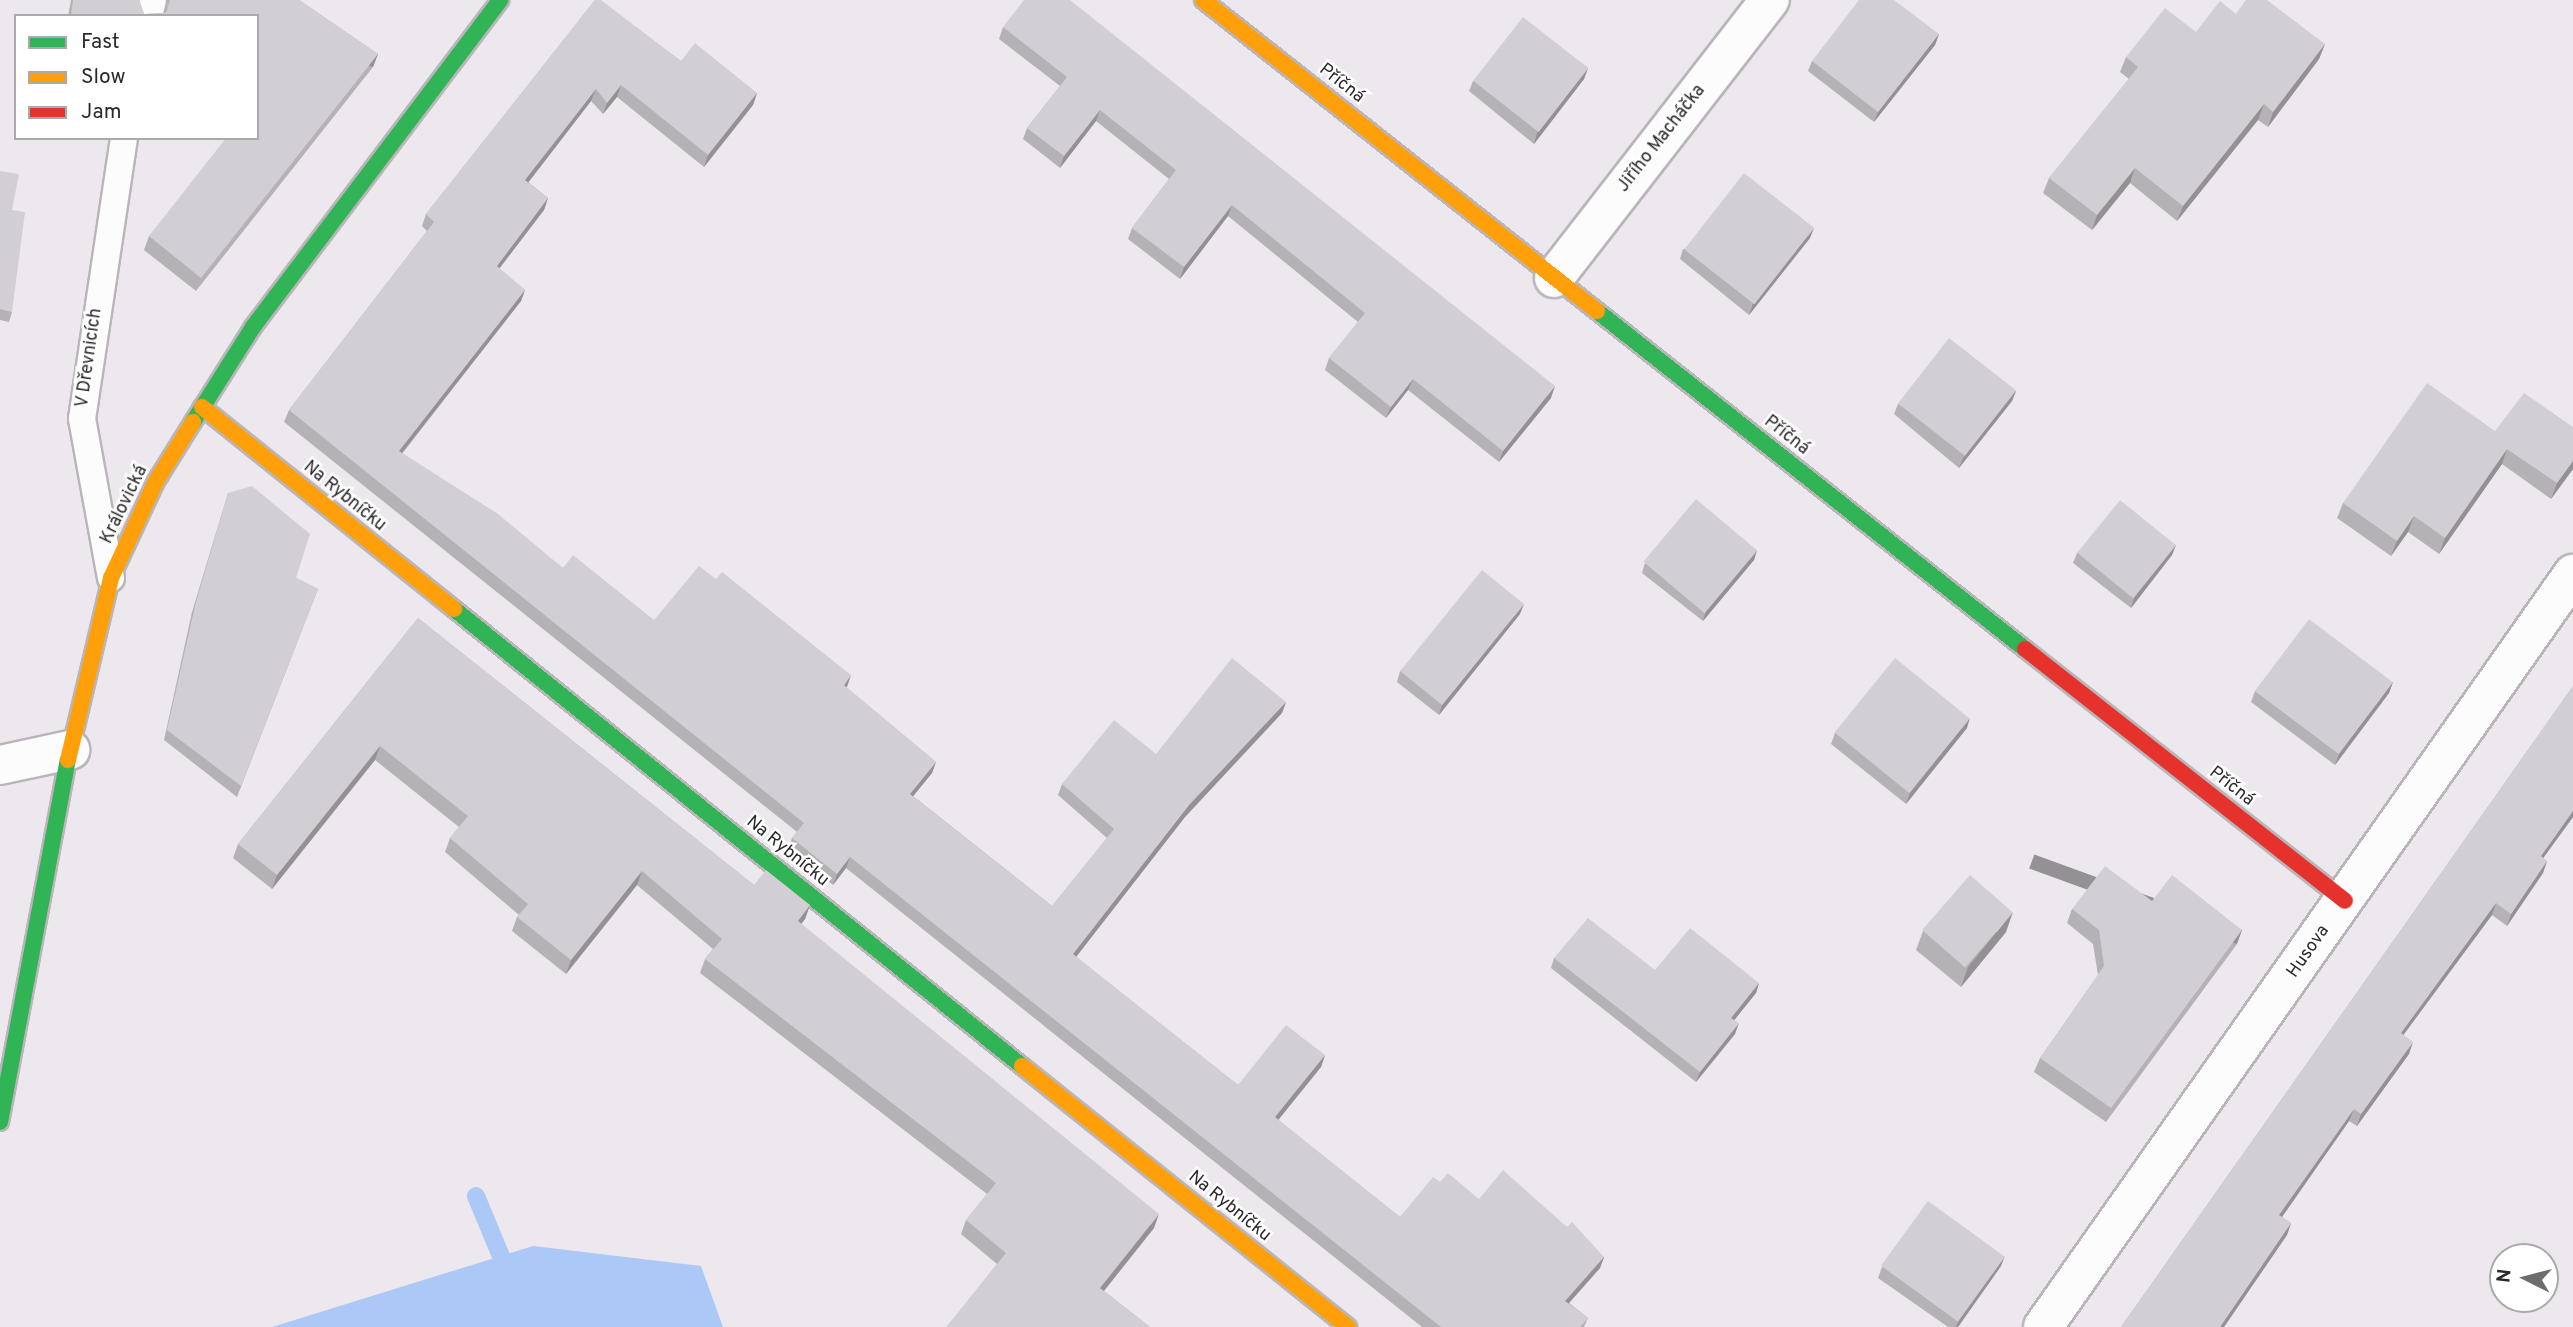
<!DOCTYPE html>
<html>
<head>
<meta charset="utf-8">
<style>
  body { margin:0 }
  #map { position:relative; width:2573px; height:1327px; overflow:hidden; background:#ede8ee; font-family:Overpass,sans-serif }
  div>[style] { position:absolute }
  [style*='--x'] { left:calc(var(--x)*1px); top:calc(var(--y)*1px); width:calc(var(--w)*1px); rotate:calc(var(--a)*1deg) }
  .water>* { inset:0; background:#acc8f6 }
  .stream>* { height:18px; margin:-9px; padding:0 9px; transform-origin:9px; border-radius:9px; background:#acc8f6 }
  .roads { filter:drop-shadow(2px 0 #b9b5b9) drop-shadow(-2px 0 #b9b5b9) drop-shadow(0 2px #b9b5b9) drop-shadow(0 -2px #b9b5b9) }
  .lane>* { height:26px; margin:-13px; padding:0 13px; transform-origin:13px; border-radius:13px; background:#fcfcfc }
  .street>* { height:38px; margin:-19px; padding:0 19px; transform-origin:19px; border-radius:19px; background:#fcfcfc }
  .fast>* { height:16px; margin:-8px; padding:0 8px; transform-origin:8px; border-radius:8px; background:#30b455 }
  .slow>* { height:16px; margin:-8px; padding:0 8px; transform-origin:8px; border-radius:8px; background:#ff9f0a }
  .jam>* { height:16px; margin:-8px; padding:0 8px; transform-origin:8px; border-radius:8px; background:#e5322d }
  .wall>* { inset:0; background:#b5b2b6 }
  .shaded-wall>* { inset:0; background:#939194; transform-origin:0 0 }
  .building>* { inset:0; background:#d2cfd4; transform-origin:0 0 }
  span { translate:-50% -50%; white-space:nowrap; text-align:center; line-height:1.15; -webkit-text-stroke:5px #fff; paint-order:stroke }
  .street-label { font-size:18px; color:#2b282c }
  .legend { position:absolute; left:14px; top:14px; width:245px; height:126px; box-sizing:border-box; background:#fff; border:2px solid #aaa9ab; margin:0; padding:9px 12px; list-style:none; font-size:21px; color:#2b282c }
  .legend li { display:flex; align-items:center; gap:14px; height:35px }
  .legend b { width:35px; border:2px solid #aaa9ab }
  .north { position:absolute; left:2489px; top:1243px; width:70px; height:70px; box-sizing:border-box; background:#fff; border:2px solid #aaa9ab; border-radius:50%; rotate:276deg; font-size:19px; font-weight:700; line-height:28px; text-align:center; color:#2b282c }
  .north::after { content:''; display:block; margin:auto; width:24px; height:32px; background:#6f6b70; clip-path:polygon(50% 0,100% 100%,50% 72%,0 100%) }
</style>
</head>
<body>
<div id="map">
  <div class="water">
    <div style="clip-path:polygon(533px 1246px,701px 1266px,723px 1327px,272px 1327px)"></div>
  </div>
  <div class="stream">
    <div style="--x:476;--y:1196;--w:89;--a:67.5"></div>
  </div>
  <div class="roads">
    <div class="lane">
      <div style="--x:149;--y:16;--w:16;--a:-76"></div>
      <div style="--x:111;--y:578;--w:162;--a:-100.3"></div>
      <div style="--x:82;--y:419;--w:284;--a:-81.5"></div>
    </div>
    <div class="street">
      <div style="--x:1554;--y:278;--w:352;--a:-52.2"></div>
      <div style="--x:0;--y:765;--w:72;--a:-12.1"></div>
      <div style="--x:2043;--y:1327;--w:921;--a:-54.86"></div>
    </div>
    <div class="fast">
      <div style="--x:1597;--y:311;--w:545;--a:38.3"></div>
      <div style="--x:193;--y:422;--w:112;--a:-57.7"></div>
      <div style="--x:253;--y:327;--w:410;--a:-52.9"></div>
      <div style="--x:454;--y:609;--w:729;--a:38.82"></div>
      <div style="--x:0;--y:1122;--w:368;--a:-79.4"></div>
    </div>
    <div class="slow">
      <div style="--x:1203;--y:0;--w:502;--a:38.29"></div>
      <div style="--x:202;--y:407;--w:323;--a:38.7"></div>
      <div style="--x:68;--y:760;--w:187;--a:-76.7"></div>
      <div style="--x:111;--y:578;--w:105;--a:-65.1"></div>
      <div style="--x:155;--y:483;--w:72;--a:-58.1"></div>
      <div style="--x:1022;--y:1066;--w:418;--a:38.7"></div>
    </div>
    <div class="jam">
      <div style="--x:2025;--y:649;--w:407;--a:38.2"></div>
    </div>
  </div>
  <div class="wall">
    <div style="clip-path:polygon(71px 0,139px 0,144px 14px,165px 13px,168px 3px,167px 0,299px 0,378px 54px,373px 67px,196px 291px,144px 250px,149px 236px,257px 138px,257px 16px,68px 16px)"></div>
    <div style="clip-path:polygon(595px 0,681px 61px,757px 93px,753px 105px,704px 167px,617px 97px,603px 114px,591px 101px,528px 182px,548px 198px,544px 210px,499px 269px,525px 290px,521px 301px,402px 454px,563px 568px,654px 620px,847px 687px,847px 688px,936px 762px,932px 773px,913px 796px,1052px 906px,1107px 838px,1058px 795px,1062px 784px,1156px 754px,1286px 702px,1282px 713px,1185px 817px,1076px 957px,1238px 1085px,1325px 1055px,1321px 1067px,1278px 1120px,1400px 1217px,1440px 1182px,1479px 1199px,1567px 1227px,1604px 1257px,1600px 1268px,1569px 1303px,1588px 1318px,1584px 1327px,1422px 1327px,846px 868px,833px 885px,788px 849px,792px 838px,797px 832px,284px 422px,289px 410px,427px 231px,422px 226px,426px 214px)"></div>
    <div style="clip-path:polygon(2236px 14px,2325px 44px,2319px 59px,2268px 127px,2258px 120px,2177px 221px,2130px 183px,2092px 230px,2043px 193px,2049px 178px,2129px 79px,2120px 72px,2126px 57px,2196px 32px)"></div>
    <div style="clip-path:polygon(1003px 27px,1551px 398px,1499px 462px,1408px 390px,1386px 418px,1325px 370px,1329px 358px,1358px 322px,1228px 216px,1180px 279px,1128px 239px,1132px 228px,1169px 179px,1096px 121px,1060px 168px,1023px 139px,1027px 128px,1060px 86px,999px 39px)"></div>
    <div style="clip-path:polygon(1939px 34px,1935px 45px,1874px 122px,1808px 71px,1812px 61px)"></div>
    <div style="clip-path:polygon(1588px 68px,1584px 79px,1534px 144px,1469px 91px,1473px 81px)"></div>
    <div style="clip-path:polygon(0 171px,12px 210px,12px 312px,9px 322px,0 320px)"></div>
    <div style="clip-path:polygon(1810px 238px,1749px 315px,1680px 259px,1683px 249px)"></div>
    <div style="clip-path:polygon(2016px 391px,2012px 401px,1959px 468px,1894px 414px,1898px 404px)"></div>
    <div style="clip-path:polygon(2573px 427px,2573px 469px,2551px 499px,2502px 464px,2439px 554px,2408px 532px,2391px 556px,2337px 518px,2343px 503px,2495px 431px)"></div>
    <div style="clip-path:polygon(228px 493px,296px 578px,318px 589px,237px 797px,164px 740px,192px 612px)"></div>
    <div style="clip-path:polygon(2176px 545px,2172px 555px,2131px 608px,2073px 563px,2077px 553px)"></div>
    <div style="clip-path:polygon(1757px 550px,1754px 560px,1703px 621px,1642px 573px,1645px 563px)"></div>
    <div style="clip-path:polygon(1520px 614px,1439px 715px,1397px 682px,1400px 671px)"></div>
    <div style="clip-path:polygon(418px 618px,754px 885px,810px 905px,805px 919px,801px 924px,1154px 1228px,1104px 1291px,1150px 1327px,947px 1327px,997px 1264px,961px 1234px,966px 1220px,987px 1194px,700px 973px,705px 959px,713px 949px,637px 885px,566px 974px,512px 931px,517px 917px,519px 915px,445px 852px,450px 838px,459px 827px,375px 760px,272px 889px,233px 858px,238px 844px)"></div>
    <div style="clip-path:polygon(2393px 682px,2389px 693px,2335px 765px,2251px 702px,2255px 691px)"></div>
    <div style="clip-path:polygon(2573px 686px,2573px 817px,2543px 858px,2547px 861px,2543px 873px,2507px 926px,2492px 915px,2403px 1035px,2409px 1054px,2357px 1126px,2349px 1121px,2282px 1217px,2291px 1223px,2287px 1235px,2224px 1327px,2121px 1327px)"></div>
    <div style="clip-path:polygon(1967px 728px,1906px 804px,1831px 744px,1835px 733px)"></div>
    <div style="clip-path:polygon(2152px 901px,2242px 930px,2237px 944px,2106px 1122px,2034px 1072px,2040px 1058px,2098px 975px,2093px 944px,2067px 923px,2072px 909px)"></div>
    <div style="clip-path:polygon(1923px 931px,2006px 932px,1961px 987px,1916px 950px)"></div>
    <div style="clip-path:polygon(1554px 958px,1655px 970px,1759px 983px,1756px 993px,1734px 1020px,1735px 1034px,1696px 1082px,1551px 968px)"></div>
    <div style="clip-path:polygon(2001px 1266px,1958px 1327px,1948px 1327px,1878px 1278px,1882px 1267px)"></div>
  </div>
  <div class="shaded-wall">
    <div style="clip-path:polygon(1939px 34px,1935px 45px,1874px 122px,1878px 112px)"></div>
    <div style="clip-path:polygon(2325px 44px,2319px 59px,2268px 127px,2273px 112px)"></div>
    <div style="left:378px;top:54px;width:14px;height:285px;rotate:111deg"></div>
    <div style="clip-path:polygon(1588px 68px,1584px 79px,1534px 144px,1537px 133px)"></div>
    <div style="clip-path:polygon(621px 85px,617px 97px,603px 114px,607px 103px)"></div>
    <div style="clip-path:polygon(596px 89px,591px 101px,521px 192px,525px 180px)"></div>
    <div style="clip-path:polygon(757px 93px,753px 105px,704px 167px,708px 155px)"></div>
    <div style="clip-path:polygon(2264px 104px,2258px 120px,2177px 221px,2183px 206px)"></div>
    <div style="clip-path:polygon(1100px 110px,1096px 121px,1060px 168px,1064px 156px)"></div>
    <div style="clip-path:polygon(2135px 168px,2130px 183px,2092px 230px,2097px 215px)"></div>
    <div style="clip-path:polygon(548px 198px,544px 210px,492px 278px,497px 266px)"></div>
    <div style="clip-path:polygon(1232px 205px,1228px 216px,1180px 279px,1184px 267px)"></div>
    <div style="clip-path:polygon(1814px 228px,1810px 238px,1749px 315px,1753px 304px)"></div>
    <div style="clip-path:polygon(525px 290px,521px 301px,394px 463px,399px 451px)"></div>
    <div style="clip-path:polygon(1413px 379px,1408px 390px,1386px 418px,1391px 407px)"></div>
    <div style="clip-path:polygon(1555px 386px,1551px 398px,1499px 462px,1503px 451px)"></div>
    <div style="clip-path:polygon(2016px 391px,2012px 401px,1959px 468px,1963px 458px)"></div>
    <div style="clip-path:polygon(2507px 449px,2502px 464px,2439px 554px,2445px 538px)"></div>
    <div style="clip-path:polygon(2573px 461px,2573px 469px,2551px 499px,2557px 483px)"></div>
    <div style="clip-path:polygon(2414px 516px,2408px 532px,2391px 556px,2397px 541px)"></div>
    <div style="clip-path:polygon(2176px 545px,2172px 555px,2131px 608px,2134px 598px)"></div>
    <div style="clip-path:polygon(1757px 550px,1754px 560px,1703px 621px,1706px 611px)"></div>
    <div style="clip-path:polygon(1524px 604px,1520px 614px,1439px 715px,1442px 705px)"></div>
    <div style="clip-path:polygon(851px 675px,847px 687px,839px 697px,844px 685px)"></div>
    <div style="clip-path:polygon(2393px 682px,2389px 693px,2335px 765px,2339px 754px)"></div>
    <div style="clip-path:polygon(1286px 702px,1282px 713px,1185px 817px,1069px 966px,1073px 954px,1189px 805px)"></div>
    <div style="clip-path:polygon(1970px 718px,1967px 728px,1906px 804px,1910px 793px)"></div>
    <div style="clip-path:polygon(380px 746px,375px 760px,272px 889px,277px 875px)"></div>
    <div style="clip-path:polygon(936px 762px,932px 773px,906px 805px,910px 794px)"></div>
    <div style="clip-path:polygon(2573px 811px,2573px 817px,2536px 868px,2541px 856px)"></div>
    <div style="clip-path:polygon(850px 857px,846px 868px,833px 885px,837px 874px)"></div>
    <div style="clip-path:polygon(2547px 861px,2543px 873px,2507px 926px,2511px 914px)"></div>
    <div style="clip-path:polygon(642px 871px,637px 885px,566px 974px,571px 960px)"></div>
    <div style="clip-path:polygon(2496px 903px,2492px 915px,2396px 1045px,2401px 1033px)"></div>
    <div style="clip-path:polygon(810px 905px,805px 919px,793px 935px,798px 921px)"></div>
    <div style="clip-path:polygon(2013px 912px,2006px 932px,1961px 987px,1968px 967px)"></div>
    <div style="left:2242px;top:930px;width:15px;height:221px;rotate:110deg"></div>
    <div style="clip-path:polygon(1759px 983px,1756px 993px,1728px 1028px,1731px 1018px)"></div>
    <div style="clip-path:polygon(1739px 1023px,1735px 1034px,1696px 1082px,1700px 1072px)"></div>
    <div style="clip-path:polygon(2413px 1042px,2409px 1054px,2357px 1126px,2361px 1114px)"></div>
    <div style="clip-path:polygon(1325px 1055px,1321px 1067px,1271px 1129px,1275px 1117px)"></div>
    <div style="clip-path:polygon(2354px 1109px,2349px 1121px,2275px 1227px,2279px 1215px)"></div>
    <div style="clip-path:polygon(1159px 1214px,1154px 1228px,1095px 1302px,1100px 1288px)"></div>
    <div style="clip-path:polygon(2291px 1223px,2287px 1235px,2224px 1327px,2220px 1327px)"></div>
    <div style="clip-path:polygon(2005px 1256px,2001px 1266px,1958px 1327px,1956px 1327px,1958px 1322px)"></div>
    <div style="clip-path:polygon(1604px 1257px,1600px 1268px,1561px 1312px,1565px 1301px)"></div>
  </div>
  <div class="building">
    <div style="clip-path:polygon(73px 0,139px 0,144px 14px,166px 13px,170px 0,299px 0,378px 54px,201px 278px,149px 236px,226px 138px,257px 138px,257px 16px,71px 16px)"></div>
    <div style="clip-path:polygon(595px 0,601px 0,681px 61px,695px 43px,757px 93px,708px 155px,621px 85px,607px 103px,596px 89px,525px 180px,548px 198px,497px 266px,525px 290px,399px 451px,498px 514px,563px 568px,573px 555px,654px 620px,699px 566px,716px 579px,722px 572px,851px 675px,844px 685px,936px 762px,910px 794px,1052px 906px,1114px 829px,1062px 784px,1114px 720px,1156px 754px,1232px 658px,1286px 702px,1189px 805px,1073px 954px,1238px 1085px,1286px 1025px,1325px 1055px,1275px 1117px,1400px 1217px,1433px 1177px,1440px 1182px,1448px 1173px,1479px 1199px,1503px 1170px,1567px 1227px,1572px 1222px,1604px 1257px,1565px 1301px,1588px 1318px,1580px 1327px,1441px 1327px,850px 857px,837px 874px,792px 838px,804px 823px,289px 410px,434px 222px,426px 214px)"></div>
    <div style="clip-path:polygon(1024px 0,1070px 0,1555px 386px,1503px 451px,1413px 379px,1391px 407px,1329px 358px,1365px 313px,1232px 205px,1184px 267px,1132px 228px,1176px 170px,1100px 110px,1064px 156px,1027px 128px,1067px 77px,1003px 27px)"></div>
    <div style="clip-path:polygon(1859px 0,1894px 0,1939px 34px,1878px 112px,1812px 61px)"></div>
    <div style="clip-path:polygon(2246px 0,2267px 0,2325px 44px,2273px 112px,2264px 104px,2183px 206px,2135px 168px,2097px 215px,2049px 178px,2138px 67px,2126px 57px,2165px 8px,2196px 32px,2220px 1px,2236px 14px)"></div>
    <div style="left:1523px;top:17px;width:83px;height:81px;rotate:38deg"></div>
    <div style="clip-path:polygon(0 171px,19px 174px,12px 210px,25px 212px,12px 312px,0 309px)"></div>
    <div style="left:1744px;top:173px;width:89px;height:97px;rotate:38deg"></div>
    <div style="left:1949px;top:338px;width:85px;height:83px;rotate:38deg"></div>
    <div style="clip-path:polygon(2427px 383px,2495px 431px,2524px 393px,2573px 427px,2573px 461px,2557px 483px,2507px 449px,2445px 538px,2414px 516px,2397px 541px,2343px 503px)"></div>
    <div style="clip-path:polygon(252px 486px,310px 534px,296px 578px,318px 589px,241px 786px,167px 730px,196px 602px,228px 493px)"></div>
    <div style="left:1696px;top:499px;width:80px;height:82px;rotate:40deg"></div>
    <div style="left:2120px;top:500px;width:72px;height:68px;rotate:39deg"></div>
    <div style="left:1482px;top:570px;width:54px;height:130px;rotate:39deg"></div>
    <div style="clip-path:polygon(418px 618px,754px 885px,766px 870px,810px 905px,798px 921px,1159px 1214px,1100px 1288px,1150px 1327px,949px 1327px,947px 1326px,1006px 1253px,966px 1220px,996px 1183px,705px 959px,722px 939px,642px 871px,571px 960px,517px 917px,528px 904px,450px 838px,468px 816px,380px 746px,277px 875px,238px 844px)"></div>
    <div style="left:2309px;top:619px;width:105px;height:90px;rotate:37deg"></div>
    <div style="left:1895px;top:658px;width:96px;height:96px;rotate:39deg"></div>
    <div style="clip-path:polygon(2573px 686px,2573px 811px,2541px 856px,2547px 861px,2511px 914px,2496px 903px,2401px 1033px,2413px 1042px,2361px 1114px,2354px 1109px,2279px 1215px,2291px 1223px,2220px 1327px,2121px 1327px)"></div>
    <div style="clip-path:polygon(2105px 866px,2152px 901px,2172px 875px,2242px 930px,2111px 1108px,2040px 1058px,2104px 966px,2099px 930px,2072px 909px)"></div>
    <div style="left:1970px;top:875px;width:57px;height:73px;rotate:41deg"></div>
    <div style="clip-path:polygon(1588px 918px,1655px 970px,1690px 928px,1759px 983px,1731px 1018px,1739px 1023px,1700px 1072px,1554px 958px)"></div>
    <div style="left:1928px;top:1201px;width:95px;height:80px;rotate:36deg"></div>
  </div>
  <div class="street-label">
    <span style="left:1341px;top:84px;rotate:38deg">Příčná</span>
    <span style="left:1662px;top:139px;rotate:-52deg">Jiřího Macháčka</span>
    <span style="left:90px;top:358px;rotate:-82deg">V Dřevnicích</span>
    <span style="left:1786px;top:436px;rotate:38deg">Příčná</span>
    <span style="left:344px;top:497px;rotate:39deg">Na Rybníčku</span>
    <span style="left:125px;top:505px;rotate:-64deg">Královická</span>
    <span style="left:2231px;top:787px;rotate:38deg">Příčná</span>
    <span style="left:787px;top:852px;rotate:39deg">Na Rybníčku</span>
    <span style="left:2309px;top:952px;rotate:-55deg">Husova</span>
    <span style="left:1229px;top:1207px;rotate:39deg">Na Rybníčku</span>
  </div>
  <ul class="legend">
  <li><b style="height:9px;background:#30b455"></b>Fast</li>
  <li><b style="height:9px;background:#ff9f0a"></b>Slow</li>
  <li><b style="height:9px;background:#e5322d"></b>Jam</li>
  </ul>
  <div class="north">N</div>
</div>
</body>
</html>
